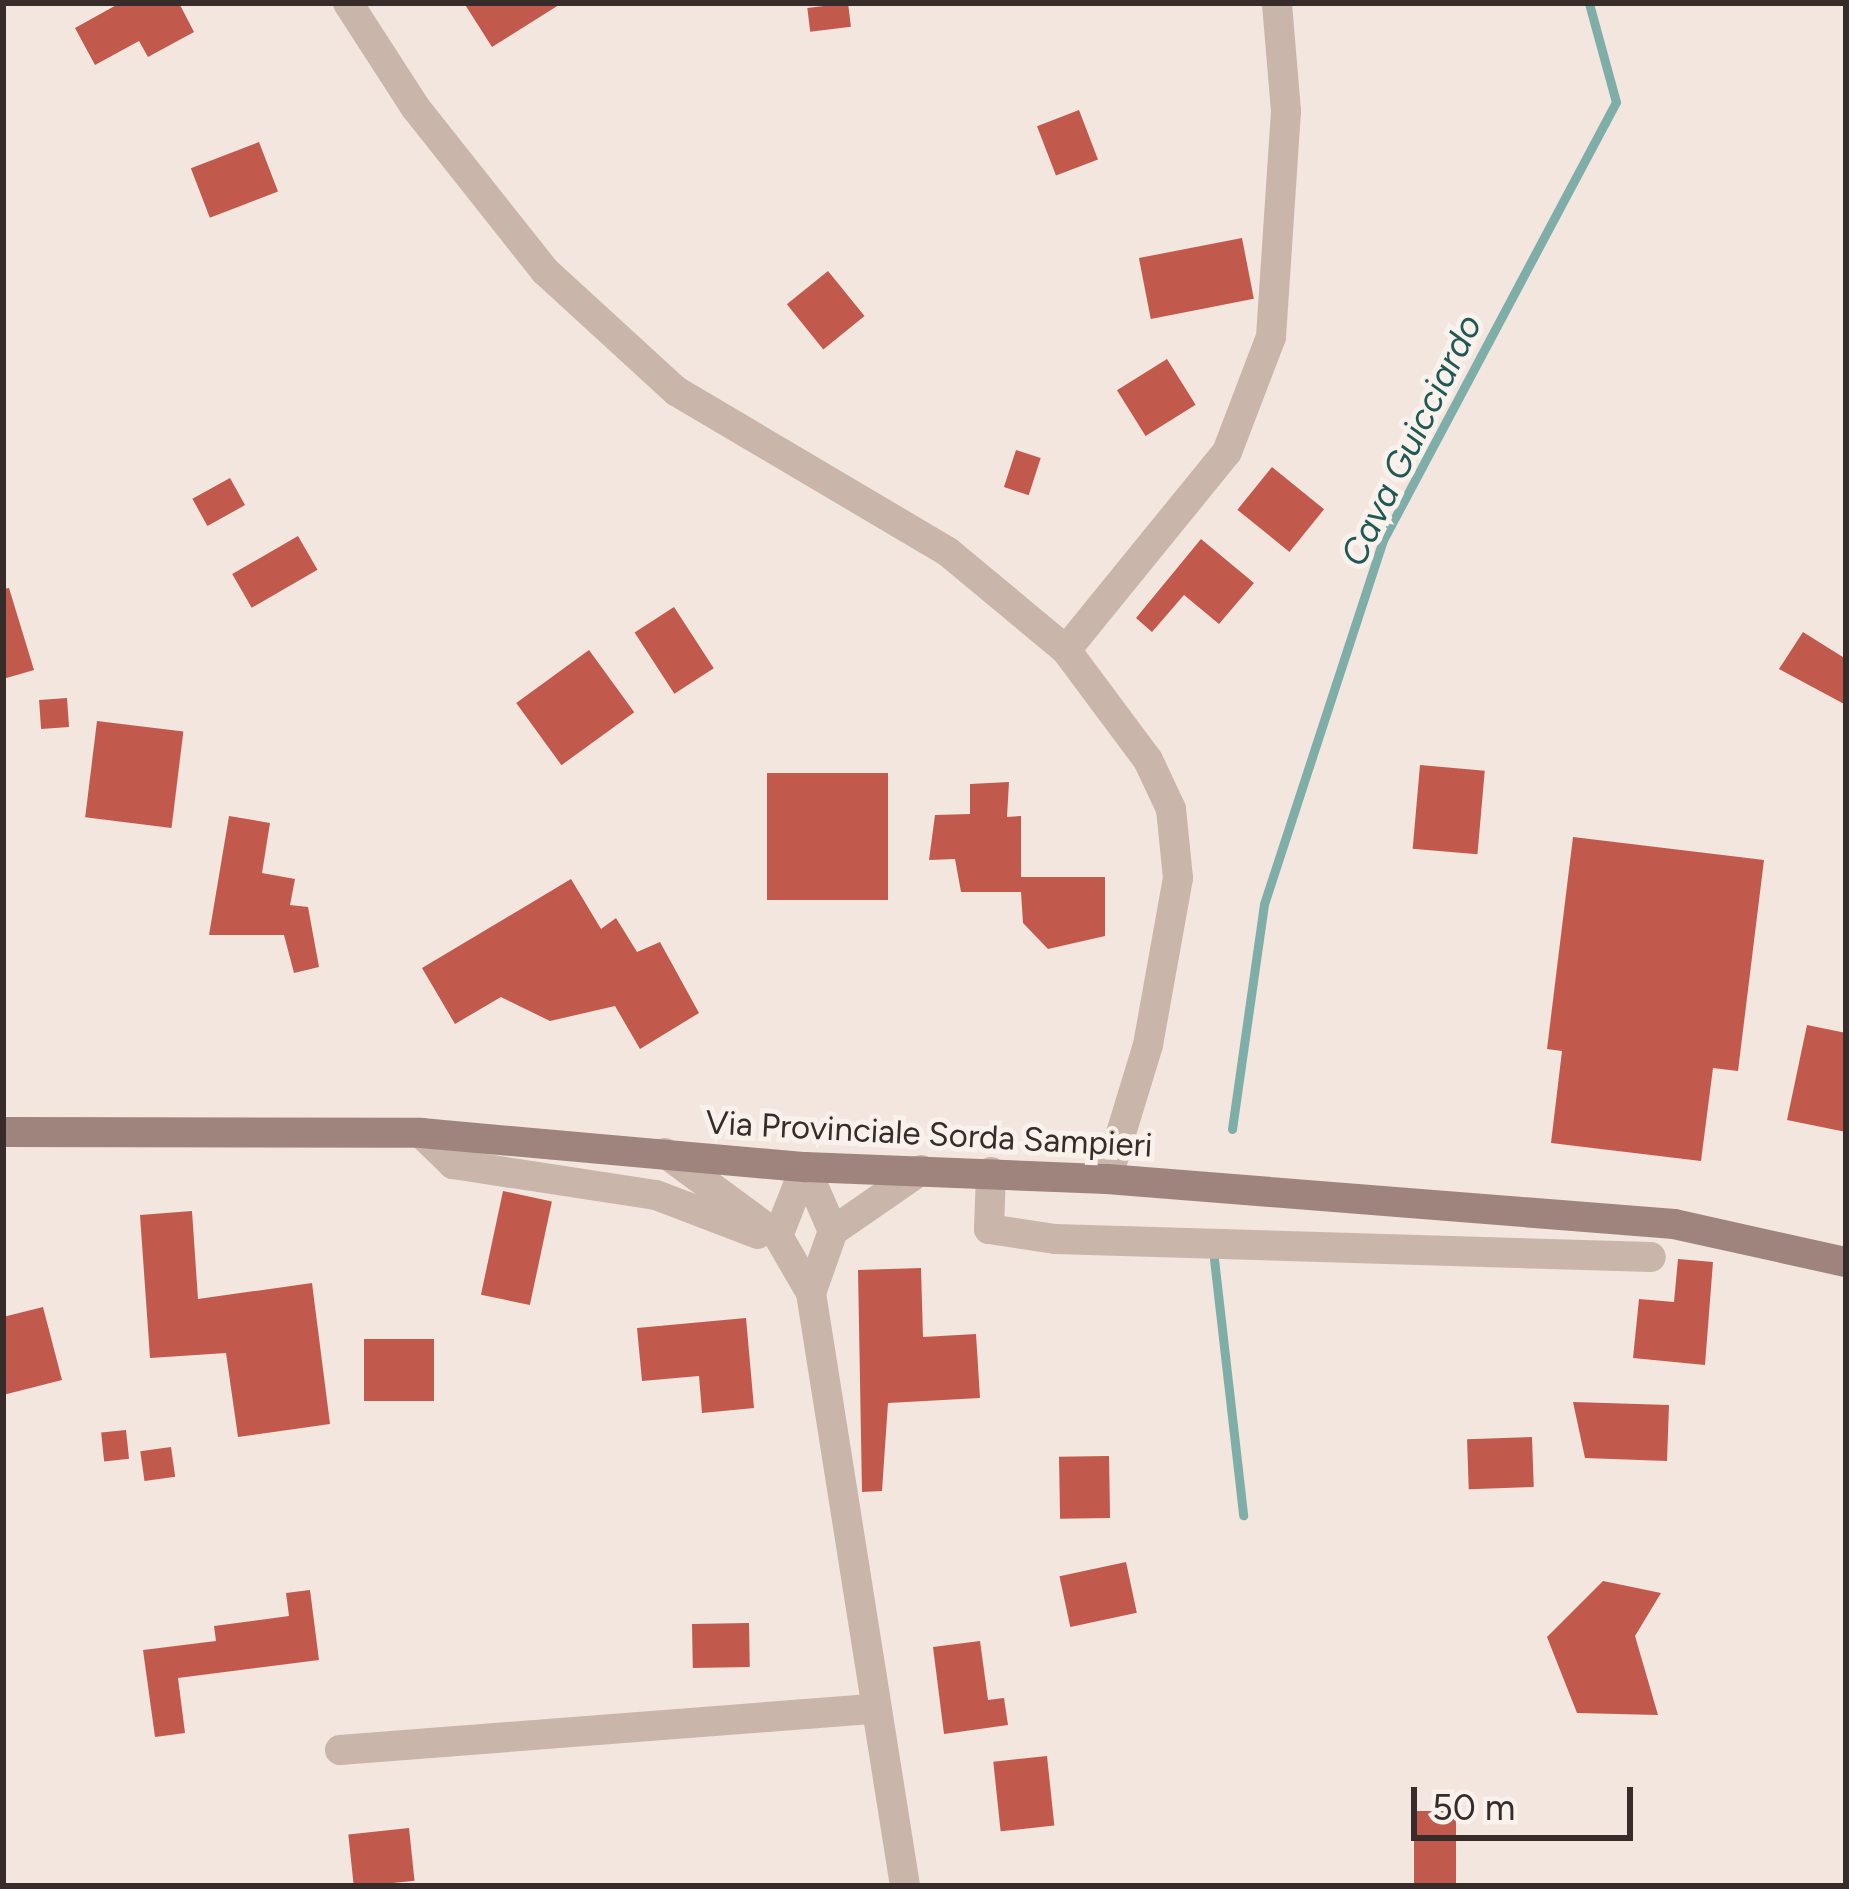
<!DOCTYPE html>
<html>
<head>
<meta charset="utf-8">
<style>
  body { margin:0 }
  #map { position:relative; width:1849px; height:1889px; overflow:hidden; background:#f2e6df; font-family:Figtree,sans-serif }
  div>[style] { position:absolute }
  [style*='--x'] { left:calc(var(--x)*1px); top:calc(var(--y)*1px); width:calc(var(--w)*1px); rotate:calc(var(--a)*1deg) }
  .stream>* { height:9px; margin:-4.5px; padding:0 4.5px; transform-origin:4.5px; border-radius:4.5px; background:#7faea9 }
  .building>* { inset:0; background:#c1594d; transform-origin:0 0 }
  .street>* { height:30px; margin:-15px; padding:0 15px; transform-origin:15px; border-radius:15px; background:#cab5ab }
  .secondary>* { height:30px; margin:-15px; padding:0 15px; transform-origin:15px; border-radius:15px; background:#9e847c }
  span { translate:-50% -50%; white-space:nowrap; text-align:center; line-height:1.15; -webkit-text-stroke:10px #f9f1eb; paint-order:stroke }
  .street-label { font-size:33px; color:#382c2a }
  .water-label { font-size:36px; color:#215854; font-style:italic }
  .frame { position:absolute; inset:0; border:6px solid #382c2a; pointer-events:none }
  .scale { position:absolute; left:1411px; top:1787px; width:222px; height:54px; box-sizing:border-box; border:6px solid #382c2a; border-top:0; padding-left:15px; font-size:36px; line-height:42px; white-space:nowrap; color:#382c2a; -webkit-text-stroke:9px #f9f1eb; paint-order:stroke }
</style>
</head>
<body>
<div id="map">
  <div class="stream">
    <div style="--x:1232;--y:1129;--w:227;--a:-81.9"></div>
    <div style="--x:1264;--y:904;--w:381;--a:-71.9"></div>
    <div style="--x:1382;--y:542;--w:498;--a:-62"></div>
    <div style="--x:1616;--y:102;--w:103;--a:-105.3"></div>
    <div style="--x:1214;--y:1259;--w:258;--a:83.5"></div>
  </div>
  <div class="building">
    <div style="clip-path:polygon(120px 3px,179px 3px,194px 32px,148px 57px,139px 41px,95px 65px,75px 28px)"></div>
    <div style="clip-path:polygon(464px 3px,562px 3px,492px 47px)"></div>
    <div style="left:848px;top:3px;width:24px;height:41px;rotate:83deg"></div>
    <div style="left:1079px;top:110px;width:53px;height:45px;rotate:69deg"></div>
    <div style="left:259px;top:142px;width:53px;height:73px;rotate:69deg"></div>
    <div style="left:1242px;top:238px;width:62px;height:105px;rotate:79deg"></div>
    <div style="left:828px;top:271px;width:58px;height:53px;rotate:51deg"></div>
    <div style="left:1167px;top:359px;width:54px;height:59px;rotate:58deg"></div>
    <div style="left:1016px;top:450px;width:26px;height:39px;rotate:18deg"></div>
    <div style="left:1272px;top:467px;width:67px;height:55px;rotate:39deg"></div>
    <div style="left:230px;top:478px;width:31px;height:43px;rotate:61deg"></div>
    <div style="left:298px;top:536px;width:39px;height:76px;rotate:60deg"></div>
    <div style="clip-path:polygon(1201px 539px,1254px 583px,1219px 624px,1184px 595px,1152px 632px,1136px 618px)"></div>
    <div style="clip-path:polygon(9px 588px,34px 670px,3px 679px,3px 589px)"></div>
    <div style="left:674px;top:607px;width:73px;height:47px;rotate:57deg"></div>
    <div style="clip-path:polygon(1803px 632px,1846px 659px,1846px 705px,1779px 669px)"></div>
    <div style="left:589px;top:650px;width:77px;height:90px;rotate:54deg"></div>
    <div style="left:67px;top:698px;width:29px;height:28px;rotate:86deg"></div>
    <div style="left:97px;top:721px;width:87px;height:97px;rotate:7deg"></div>
    <div style="left:1420px;top:765px;width:65px;height:84px;rotate:5deg"></div>
    <div style="left:767px;top:773px;width:121px;height:127px"></div>
    <div style="clip-path:polygon(1009px 782px,1007px 817px,1021px 816px,1021px 877px,1105px 877px,1105px 936px,1048px 949px,1023px 923px,1021px 892px,961px 892px,955px 859px,929px 860px,935px 815px,970px 814px,970px 784px)"></div>
    <div style="clip-path:polygon(229px 816px,270px 823px,262px 873px,295px 879px,290px 905px,308px 907px,319px 967px,294px 973px,284px 935px,209px 935px)"></div>
    <div style="clip-path:polygon(1573px 837px,1764px 860px,1738px 1071px,1713px 1068px,1701px 1161px,1551px 1143px,1562px 1051px,1547px 1049px)"></div>
    <div style="clip-path:polygon(571px 879px,601px 929px,616px 918px,637px 952px,660px 942px,699px 1013px,640px 1049px,615px 1006px,550px 1021px,501px 997px,455px 1024px,422px 968px)"></div>
    <div style="clip-path:polygon(1807px 1025px,1846px 1033px,1846px 1132px,1787px 1120px)"></div>
    <div style="left:503px;top:1191px;width:50px;height:106px;rotate:12deg"></div>
    <div style="clip-path:polygon(192px 1211px,198px 1299px,312px 1283px,330px 1424px,238px 1437px,226px 1353px,150px 1358px,140px 1215px)"></div>
    <div style="clip-path:polygon(1678px 1259px,1713px 1262px,1705px 1365px,1633px 1358px,1639px 1299px,1674px 1302px)"></div>
    <div style="clip-path:polygon(921px 1268px,923px 1337px,976px 1334px,980px 1398px,888px 1403px,882px 1491px,862px 1492px,858px 1270px)"></div>
    <div style="clip-path:polygon(43px 1307px,62px 1380px,3px 1395px,3px 1317px)"></div>
    <div style="clip-path:polygon(746px 1318px,754px 1408px,702px 1413px,699px 1376px,642px 1381px,637px 1328px)"></div>
    <div style="left:364px;top:1339px;width:70px;height:62px"></div>
    <div style="clip-path:polygon(1573px 1402px,1669px 1405px,1667px 1461px,1585px 1458px)"></div>
    <div style="left:126px;top:1430px;width:29px;height:25px;rotate:84deg"></div>
    <div style="left:1532px;top:1437px;width:50px;height:65px;rotate:88deg"></div>
    <div style="left:171px;top:1447px;width:30px;height:31px;rotate:82deg"></div>
    <div style="left:1109px;top:1456px;width:62px;height:50px;rotate:89deg"></div>
    <div style="left:1126px;top:1562px;width:52px;height:68px;rotate:78deg"></div>
    <div style="clip-path:polygon(1603px 1581px,1661px 1593px,1635px 1636px,1658px 1715px,1577px 1713px,1547px 1637px)"></div>
    <div style="clip-path:polygon(310px 1590px,319px 1660px,178px 1678px,185px 1733px,155px 1737px,143px 1650px,216px 1641px,214px 1626px,289px 1616px,286px 1593px)"></div>
    <div style="left:749px;top:1623px;width:44px;height:57px;rotate:89deg"></div>
    <div style="clip-path:polygon(980px 1641px,988px 1700px,1004px 1698px,1008px 1725px,944px 1734px,933px 1647px)"></div>
    <div style="left:1047px;top:1756px;width:70px;height:54px;rotate:84deg"></div>
    <div style="left:1414px;top:1811px;width:42px;height:75px"></div>
    <div style="left:409px;top:1828px;width:53px;height:61px;rotate:84deg"></div>
  </div>
  <div class="street">
    <div style="--x:348;--y:3;--w:124;--a:57.2"></div>
    <div style="--x:415;--y:107;--w:209;--a:51.6"></div>
    <div style="--x:545;--y:271;--w:178;--a:42.5"></div>
    <div style="--x:676;--y:391;--w:316;--a:30.6"></div>
    <div style="--x:948;--y:552;--w:153;--a:39.7"></div>
    <div style="--x:1066;--y:650;--w:137;--a:53.3"></div>
    <div style="--x:1148;--y:760;--w:54;--a:64.9"></div>
    <div style="--x:1171;--y:809;--w:69;--a:84.2"></div>
    <div style="--x:1178;--y:878;--w:170;--a:100.2"></div>
    <div style="--x:1148;--y:1045;--w:140;--a:107"></div>
    <div style="--x:1066;--y:650;--w:255;--a:-50.9"></div>
    <div style="--x:1227;--y:452;--w:123;--a:-69.1"></div>
    <div style="--x:1271;--y:337;--w:226;--a:-86.2"></div>
    <div style="--x:1286;--y:111;--w:108;--a:-94.8"></div>
    <div style="--x:421;--y:1133;--w:45;--a:44.1"></div>
    <div style="--x:453;--y:1164;--w:205;--a:8.7"></div>
    <div style="--x:656;--y:1195;--w:109;--a:20.9"></div>
    <div style="--x:665;--y:1153;--w:140;--a:36.3"></div>
    <div style="--x:778;--y:1236;--w:66;--a:59.9"></div>
    <div style="--x:811;--y:1293;--w:600;--a:80.99"></div>
    <div style="--x:805;--y:1167;--w:70;--a:66.4"></div>
    <div style="--x:991;--y:1172;--w:57;--a:92"></div>
    <div style="--x:989;--y:1229;--w:67;--a:8.6"></div>
    <div style="--x:1055;--y:1239;--w:596;--a:1.73"></div>
    <div style="--x:778;--y:1236;--w:74;--a:-68.6"></div>
    <div style="--x:811;--y:1293;--w:66;--a:-70.5"></div>
    <div style="--x:833;--y:1231;--w:107;--a:-34.7"></div>
    <div style="--x:340;--y:1750;--w:532;--a:-4.42"></div>
  </div>
  <div class="secondary">
    <div style="--x:3;--y:1132;--w:418;--a:0.1"></div>
    <div style="--x:421;--y:1133;--w:386;--a:5.1"></div>
    <div style="--x:805;--y:1167;--w:302;--a:2.3"></div>
    <div style="--x:1107;--y:1179;--w:569;--a:4.54"></div>
    <div style="--x:1674;--y:1224;--w:176;--a:12.5"></div>
  </div>
  <div class="street-label">
    <span style="left:929px;top:1134px;rotate:3deg">Via Provinciale Sorda Sampieri</span>
  </div>
  <div class="water-label">
    <span style="left:1411px;top:440px;rotate:-64deg">Cava Guicciardo</span>
  </div>
  <div class="frame"></div>
  <div class="scale">50 m</div>
</div>
</body>
</html>
